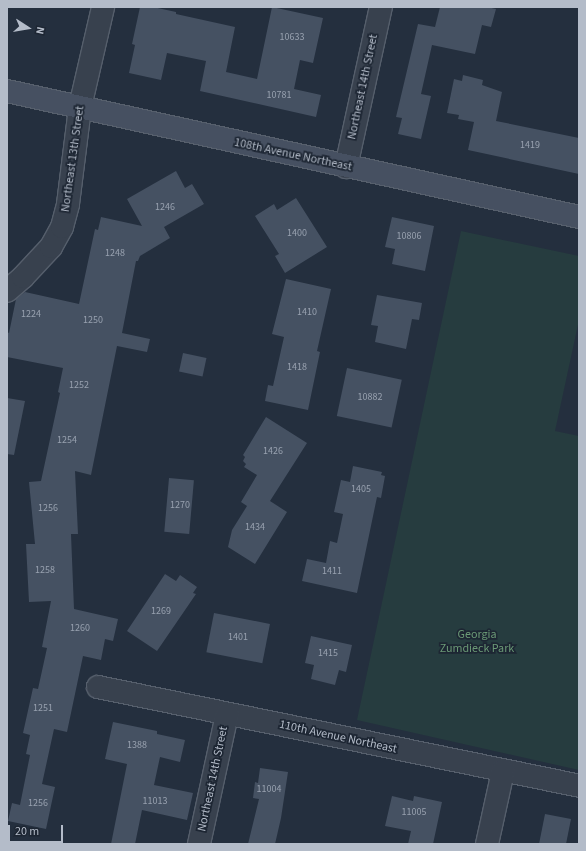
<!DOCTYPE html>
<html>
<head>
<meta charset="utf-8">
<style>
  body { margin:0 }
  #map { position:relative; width:586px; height:851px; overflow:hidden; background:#242f3e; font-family:"Source Sans 3",sans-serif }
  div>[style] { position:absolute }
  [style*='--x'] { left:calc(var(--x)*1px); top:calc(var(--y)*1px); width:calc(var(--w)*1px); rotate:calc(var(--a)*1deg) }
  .green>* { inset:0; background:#263c3f }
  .building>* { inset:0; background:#455162; transform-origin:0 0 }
  .roads { filter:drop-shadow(1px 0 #565f6c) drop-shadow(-1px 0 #565f6c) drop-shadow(0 1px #565f6c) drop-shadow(0 -1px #565f6c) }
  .minor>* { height:22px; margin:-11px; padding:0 11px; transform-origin:11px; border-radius:11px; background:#38414e }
  .secondary>* { height:22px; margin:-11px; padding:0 11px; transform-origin:11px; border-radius:11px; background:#465061 }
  span { translate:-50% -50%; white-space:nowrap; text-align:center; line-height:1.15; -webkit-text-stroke:3.5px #1d2633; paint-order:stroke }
  .number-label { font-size:10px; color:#98a1af }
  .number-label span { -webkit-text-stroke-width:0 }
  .street-label { font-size:12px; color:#b4bcc9 }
  .park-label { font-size:12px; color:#6b9a76 }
  .frame { position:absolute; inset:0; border:8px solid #b4bcc9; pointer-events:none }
  .north { position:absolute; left:8px; top:8px; width:40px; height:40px; -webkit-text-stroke:3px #1d2633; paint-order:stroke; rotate:102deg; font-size:11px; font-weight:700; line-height:16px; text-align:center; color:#b4bcc9 }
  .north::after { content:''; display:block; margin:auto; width:14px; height:18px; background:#b4bcc9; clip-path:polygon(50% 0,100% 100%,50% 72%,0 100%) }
  .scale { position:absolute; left:8px; top:825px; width:55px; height:18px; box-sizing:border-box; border:2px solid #b4bcc9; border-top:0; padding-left:5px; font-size:12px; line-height:14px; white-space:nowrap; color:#b4bcc9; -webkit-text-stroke:3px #1d2633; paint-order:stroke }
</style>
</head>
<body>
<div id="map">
  <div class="green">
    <div style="clip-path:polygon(461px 231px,579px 256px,579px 320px,555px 431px,579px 436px,579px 770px,357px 720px)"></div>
  </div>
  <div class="building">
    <div style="clip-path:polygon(140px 7px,153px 7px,176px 12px,176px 14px,235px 27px,226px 72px,257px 79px,272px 7px,323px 18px,313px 63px,300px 60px,294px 89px,321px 95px,316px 117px,200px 91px,206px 61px,167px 53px,161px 80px,129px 73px,135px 45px,132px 44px)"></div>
    <div style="clip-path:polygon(440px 7px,487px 7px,496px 9px,491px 27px,482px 25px,475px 54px,432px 45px,421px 94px,431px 96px,421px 139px,398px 134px,402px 118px,396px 117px,418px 24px,435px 27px)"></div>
    <div style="clip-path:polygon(463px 75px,483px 80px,482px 85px,502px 92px,496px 121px,579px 138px,579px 174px,468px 150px,474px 122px,458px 119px,459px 115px,447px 113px,454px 79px,462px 81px)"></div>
    <div style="clip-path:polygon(176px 171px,185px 188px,192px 184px,204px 204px,164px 227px,170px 238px,140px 256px,138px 261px,136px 261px,122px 333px,150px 339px,147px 352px,117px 346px,91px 475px,75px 471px,78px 534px,71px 534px,74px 609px,118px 619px,113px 641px,105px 639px,101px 660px,83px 656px,67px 732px,54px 729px,42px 784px,55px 787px,46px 829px,8px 821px,12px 803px,20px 805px,30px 755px,26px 754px,30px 735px,23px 733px,33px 688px,38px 689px,47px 648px,42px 647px,51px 601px,29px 602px,26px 544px,35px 544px,29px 482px,41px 481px,60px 393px,58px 392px,63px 368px,7px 357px,7px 332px,9px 333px,16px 299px,25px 292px,79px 304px,95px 229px,98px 230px,101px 217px,142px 226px,127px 199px)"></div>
    <div style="clip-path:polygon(296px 198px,327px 247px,285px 273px,275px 256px,279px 254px,255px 216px,274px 204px,277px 210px)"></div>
    <div style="clip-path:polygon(392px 217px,434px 226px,425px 271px,392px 264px,395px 249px,385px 247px)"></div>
    <div style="clip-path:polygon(286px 279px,331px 289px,317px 351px,320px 352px,308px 410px,265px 401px,268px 385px,273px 386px,284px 337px,272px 334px)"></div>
    <div style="clip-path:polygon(377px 295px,422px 303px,419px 320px,412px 319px,406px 349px,375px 342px,378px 326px,371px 325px)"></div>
    <div style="left:183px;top:353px;width:24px;height:19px;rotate:12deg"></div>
    <div style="left:347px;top:368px;width:56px;height:49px;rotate:12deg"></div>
    <div style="clip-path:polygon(7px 398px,25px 401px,14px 455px,7px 454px)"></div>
    <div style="clip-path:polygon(266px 417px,307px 443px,270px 501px,287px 512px,255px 564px,228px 547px,232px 530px,247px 506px,241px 502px,257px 475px,244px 467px,246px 464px,243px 461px,245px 457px,243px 455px)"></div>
    <div style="clip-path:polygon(353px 466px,382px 472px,381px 475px,385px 476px,381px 498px,377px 497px,357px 593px,302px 581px,307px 559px,326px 563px,330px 541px,337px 543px,343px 514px,334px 512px,341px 480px,350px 482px)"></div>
    <div style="left:169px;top:478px;width:25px;height:54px;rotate:5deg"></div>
    <div style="clip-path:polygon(165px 574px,176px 581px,180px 575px,197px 587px,193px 593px,196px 594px,157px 651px,127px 631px)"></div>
    <div style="left:214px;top:613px;width:57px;height:40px;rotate:11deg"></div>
    <div style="clip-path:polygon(311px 636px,352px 645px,346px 672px,339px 670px,335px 685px,311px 679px,314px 665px,305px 663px)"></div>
    <div style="clip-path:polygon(113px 722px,157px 731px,157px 734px,185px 740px,180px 762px,160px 757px,154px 785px,193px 793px,187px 820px,142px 810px,135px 844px,111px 844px,127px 764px,105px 759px)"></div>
    <div style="clip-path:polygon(260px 768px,288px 772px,281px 818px,275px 844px,248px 844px,259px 799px,253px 798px,255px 782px,258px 783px)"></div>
    <div style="clip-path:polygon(392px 796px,413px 801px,414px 796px,442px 802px,433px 844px,408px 844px,411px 831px,385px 826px)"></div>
    <div style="clip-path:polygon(545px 814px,571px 819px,566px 844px,539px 844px)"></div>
  </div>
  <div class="roads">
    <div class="minor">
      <div style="--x:346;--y:167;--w:164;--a:-77.7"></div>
      <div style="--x:7;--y:291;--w:21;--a:-41"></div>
      <div style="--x:23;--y:277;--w:41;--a:-47"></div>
      <div style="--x:51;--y:247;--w:23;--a:-61"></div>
      <div style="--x:62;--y:227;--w:24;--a:-75"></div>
      <div style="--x:68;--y:204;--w:98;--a:-82.9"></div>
      <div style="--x:80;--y:107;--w:103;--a:-77"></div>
      <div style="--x:98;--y:687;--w:491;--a:11.6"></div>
      <div style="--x:199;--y:844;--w:133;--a:-77.8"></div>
      <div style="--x:487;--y:844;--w:75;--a:-77.6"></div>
    </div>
    <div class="secondary">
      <div style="--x:7;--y:91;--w:586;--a:12.42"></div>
    </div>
  </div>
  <div class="number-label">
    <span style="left:292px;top:38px">10633</span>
    <span style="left:279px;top:96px">10781</span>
    <span style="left:530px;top:146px">1419</span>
    <span style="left:165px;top:208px">1246</span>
    <span style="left:297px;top:234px">1400</span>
    <span style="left:409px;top:237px">10806</span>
    <span style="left:115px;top:254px">1248</span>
    <span style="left:307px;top:313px">1410</span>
    <span style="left:31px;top:315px">1224</span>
    <span style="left:93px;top:321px">1250</span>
    <span style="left:297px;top:368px">1418</span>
    <span style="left:79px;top:386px">1252</span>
    <span style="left:370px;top:398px">10882</span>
    <span style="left:67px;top:441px">1254</span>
    <span style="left:273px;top:452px">1426</span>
    <span style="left:361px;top:490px">1405</span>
    <span style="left:180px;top:506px">1270</span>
    <span style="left:48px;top:509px">1256</span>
    <span style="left:255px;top:528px">1434</span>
    <span style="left:45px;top:571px">1258</span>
    <span style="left:332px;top:572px">1411</span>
    <span style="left:161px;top:612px">1269</span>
    <span style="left:80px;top:629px">1260</span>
    <span style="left:238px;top:638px">1401</span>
    <span style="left:328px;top:654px">1415</span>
    <span style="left:43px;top:709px">1251</span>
    <span style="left:137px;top:746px">1388</span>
    <span style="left:269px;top:790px">11004</span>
    <span style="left:155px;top:802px">11013</span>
    <span style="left:38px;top:804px">1256</span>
    <span style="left:414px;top:813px">11005</span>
  </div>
  <div class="street-label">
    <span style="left:363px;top:87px;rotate:-78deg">Northeast 14th Street</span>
    <span style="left:293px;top:155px;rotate:12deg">108th Avenue Northeast</span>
    <span style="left:73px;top:159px;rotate:-82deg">Northeast 13th Street</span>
    <span style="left:338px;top:737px;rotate:12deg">110th Avenue Northeast</span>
    <span style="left:213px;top:779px;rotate:-78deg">Northeast 14th Street</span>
  </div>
  <div class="park-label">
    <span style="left:477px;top:642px">Georgia<br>Zumdieck Park</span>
  </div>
  <div class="frame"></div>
  <div class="north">N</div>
  <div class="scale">20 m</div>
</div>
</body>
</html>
